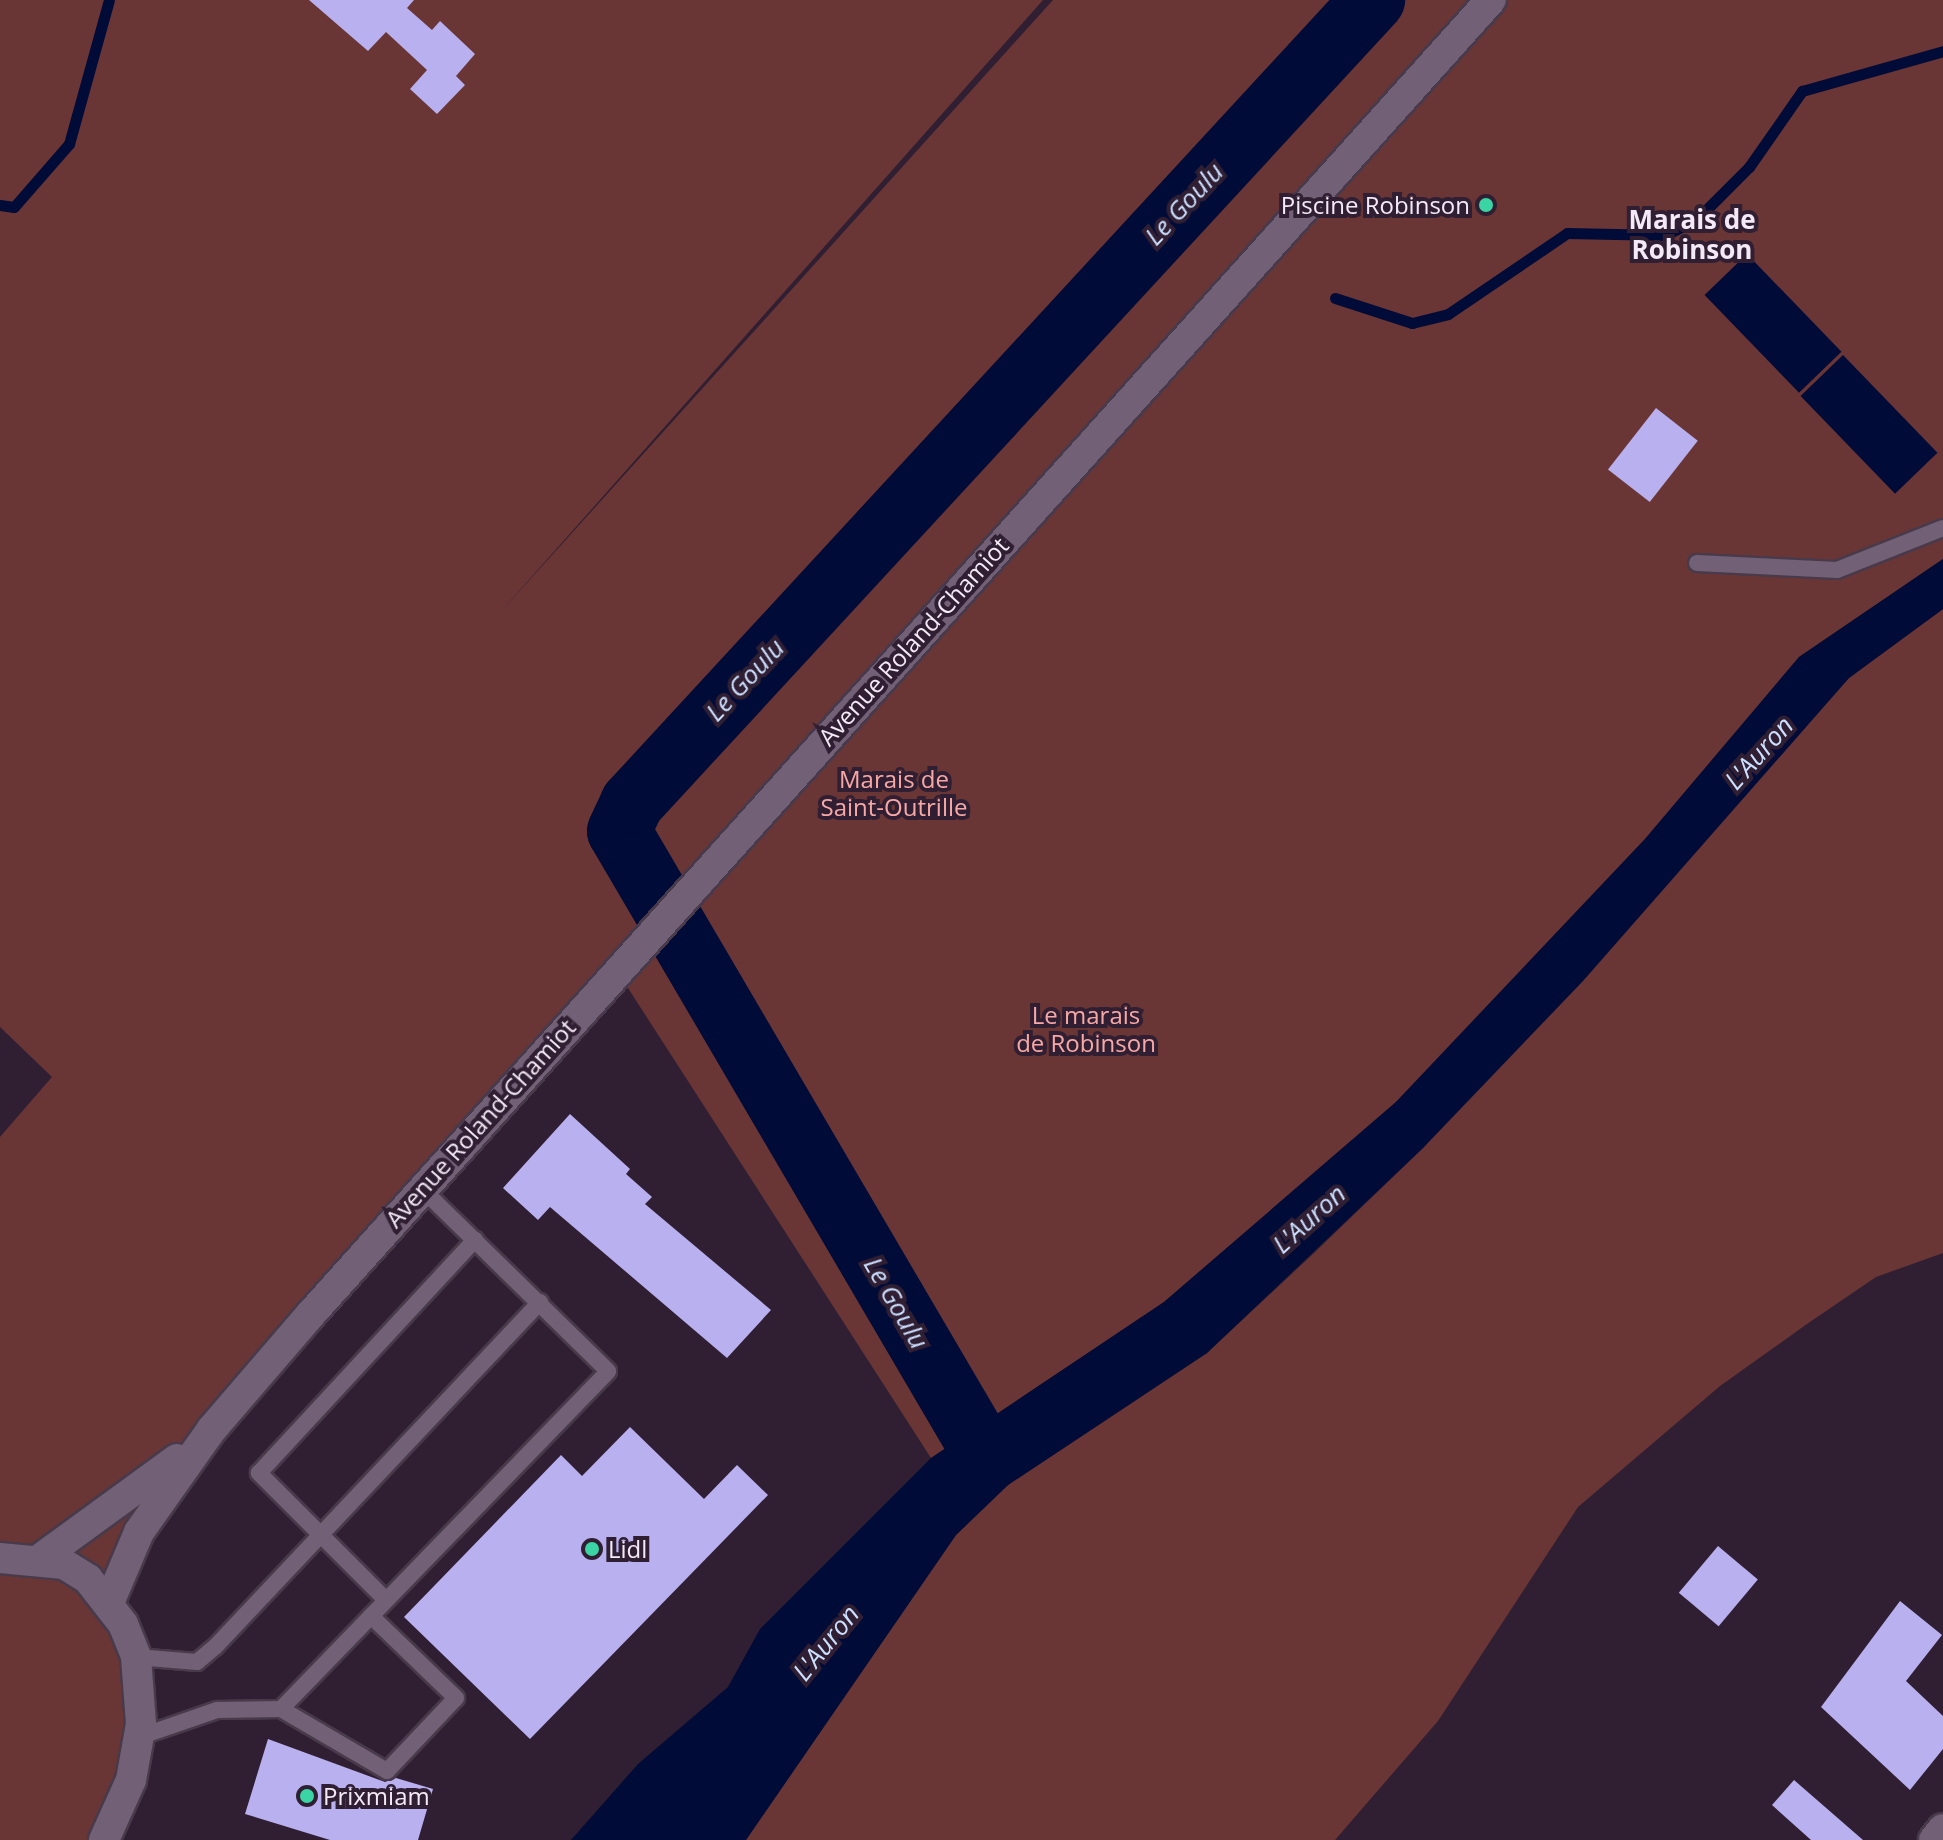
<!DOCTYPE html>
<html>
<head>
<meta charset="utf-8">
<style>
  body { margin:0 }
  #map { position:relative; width:1943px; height:1840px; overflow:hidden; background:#301f33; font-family:"Open Sans",sans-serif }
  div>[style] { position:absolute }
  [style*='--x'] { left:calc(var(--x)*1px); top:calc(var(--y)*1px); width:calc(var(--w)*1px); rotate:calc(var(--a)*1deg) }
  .green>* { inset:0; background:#6a3635 }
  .water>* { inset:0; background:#000b37; transform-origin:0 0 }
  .stream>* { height:11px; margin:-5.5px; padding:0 5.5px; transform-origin:5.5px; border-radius:5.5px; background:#000b37 }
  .river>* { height:64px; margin:-32px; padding:0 32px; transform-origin:32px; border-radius:32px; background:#000b37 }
  .building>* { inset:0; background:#b8b0ef; transform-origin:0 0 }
  .roads { filter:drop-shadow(2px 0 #483a4a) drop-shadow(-2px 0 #483a4a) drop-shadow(0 2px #483a4a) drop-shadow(0 -2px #483a4a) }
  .service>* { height:16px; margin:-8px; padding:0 8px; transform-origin:8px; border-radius:8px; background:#726076 }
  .minor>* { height:30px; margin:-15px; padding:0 15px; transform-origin:15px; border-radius:15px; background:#726076 }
  .dots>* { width:22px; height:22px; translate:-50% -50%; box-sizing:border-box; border:4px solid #301f33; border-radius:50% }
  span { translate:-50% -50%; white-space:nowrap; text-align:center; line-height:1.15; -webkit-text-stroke:8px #301f33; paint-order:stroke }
  .poi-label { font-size:24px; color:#f4e9f6 }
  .right { translate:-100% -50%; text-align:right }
  .left { translate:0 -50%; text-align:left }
  .street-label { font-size:24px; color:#f4e9f6 }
  .park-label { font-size:24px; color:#f8a8a4 }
  .water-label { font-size:26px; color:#cbdffe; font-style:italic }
  .neighbourhood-label { font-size:26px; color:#f4e9f6; font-weight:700 }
</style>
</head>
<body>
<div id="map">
  <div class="green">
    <div style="clip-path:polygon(0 0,1043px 0,497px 616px,1053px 0,1943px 0,1943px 559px,1799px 657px,1645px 839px,1396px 1102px,1164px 1302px,931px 1458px,617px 971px,212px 1429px,109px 1603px,141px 1724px,104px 1840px,0 1840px,0 1137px,52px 1077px,0 1027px)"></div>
    <div style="clip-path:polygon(1943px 609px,1943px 1253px,1876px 1277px,1807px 1324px,1720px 1386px,1578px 1507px,1438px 1721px,1335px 1840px,746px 1840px,956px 1535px,1008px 1485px,1207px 1353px,1312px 1255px,1423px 1148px,1849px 678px)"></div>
  </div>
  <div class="water">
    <div style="left:1747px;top:254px;width:136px;height:59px;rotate:46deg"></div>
    <div style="left:1843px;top:355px;width:136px;height:59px;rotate:46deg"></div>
    <div style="clip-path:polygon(1943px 559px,1943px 609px,1849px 678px,1583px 981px,1423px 1148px,1207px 1353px,1008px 1485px,956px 1535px,746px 1840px,571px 1840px,638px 1764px,728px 1687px,760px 1629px,931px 1458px,1164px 1302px,1396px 1102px,1645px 839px,1799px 657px)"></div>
  </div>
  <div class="stream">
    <div style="--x:0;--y:205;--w:14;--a:8"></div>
    <div style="--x:14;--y:207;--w:84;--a:-48.9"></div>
    <div style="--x:69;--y:144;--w:149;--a:-74.5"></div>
    <div style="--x:1335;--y:298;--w:81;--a:18"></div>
    <div style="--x:1412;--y:323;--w:37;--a:-14"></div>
    <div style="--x:1448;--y:314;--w:144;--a:-34.2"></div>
    <div style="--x:1567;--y:233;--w:98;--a:1.2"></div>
    <div style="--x:1665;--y:235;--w:34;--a:-26"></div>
    <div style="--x:1696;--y:220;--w:75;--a:-45"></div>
    <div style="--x:1749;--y:167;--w:93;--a:-55.1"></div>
    <div style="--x:1802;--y:91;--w:147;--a:-15.8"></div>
  </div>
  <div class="river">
    <div style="--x:988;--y:1460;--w:729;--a:-120.4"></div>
    <div style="--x:619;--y:831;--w:31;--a:-65"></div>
    <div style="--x:632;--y:803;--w:1093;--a:-47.3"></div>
  </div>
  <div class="building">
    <div style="clip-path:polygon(309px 0,414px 0,407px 8px,432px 30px,440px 21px,475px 54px,456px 76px,465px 85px,437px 114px,410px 89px,427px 70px,386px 32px,368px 51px)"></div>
    <div style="left:1656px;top:408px;width:53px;height:78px;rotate:38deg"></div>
    <div style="clip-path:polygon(570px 1114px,630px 1169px,626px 1174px,652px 1197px,645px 1204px,771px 1310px,727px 1358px,550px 1207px,538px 1220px,503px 1188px)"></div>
    <div style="clip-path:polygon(630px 1427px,704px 1499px,737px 1465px,768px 1495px,530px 1739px,404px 1617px,561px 1455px,582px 1476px)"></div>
    <div style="left:1718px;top:1546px;width:52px;height:61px;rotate:40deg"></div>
    <div style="clip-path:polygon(1900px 1601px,1942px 1635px,1906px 1681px,1943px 1716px,1943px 1749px,1910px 1790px,1821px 1707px)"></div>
    <div style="clip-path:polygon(268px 1739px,385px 1782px,396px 1778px,433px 1789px,418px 1840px,330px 1840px,245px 1814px)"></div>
    <div style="clip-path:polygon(1794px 1780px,1863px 1840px,1811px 1840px,1772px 1805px)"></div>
  </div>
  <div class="roads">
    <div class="service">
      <div style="--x:1697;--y:563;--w:140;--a:2.9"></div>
      <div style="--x:1837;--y:570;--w:114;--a:-21.6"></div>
      <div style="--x:386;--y:1600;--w:180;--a:-135"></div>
      <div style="--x:259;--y:1473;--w:318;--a:-47.2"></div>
      <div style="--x:136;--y:1657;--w:61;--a:4.7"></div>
      <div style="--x:197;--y:1662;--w:23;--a:-40"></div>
      <div style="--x:215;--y:1647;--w:474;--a:-46.7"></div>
      <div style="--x:281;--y:1709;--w:470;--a:-45.9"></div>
      <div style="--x:608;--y:1371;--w:260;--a:-135.6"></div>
      <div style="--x:139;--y:1737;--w:83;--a:-19.1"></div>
      <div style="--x:217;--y:1710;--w:64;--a:-0.9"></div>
      <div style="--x:281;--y:1709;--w:123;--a:30.3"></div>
      <div style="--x:387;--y:1771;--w:100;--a:-46.6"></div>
      <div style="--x:456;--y:1698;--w:118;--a:-136"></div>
    </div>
    <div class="minor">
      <div style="--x:0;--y:1558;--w:64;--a:5.4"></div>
      <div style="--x:64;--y:1564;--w:28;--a:32"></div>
      <div style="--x:88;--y:1579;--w:57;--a:52.1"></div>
      <div style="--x:123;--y:1624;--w:35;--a:68"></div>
      <div style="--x:136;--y:1657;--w:67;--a:85.7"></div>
      <div style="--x:141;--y:1724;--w:57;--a:100.1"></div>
      <div style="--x:131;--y:1780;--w:66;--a:114.2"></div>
      <div style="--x:41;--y:1558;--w:168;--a:-36.1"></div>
      <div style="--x:109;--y:1603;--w:77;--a:-67.1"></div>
      <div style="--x:139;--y:1532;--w:126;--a:-54.7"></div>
      <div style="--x:212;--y:1429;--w:152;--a:-49.3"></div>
      <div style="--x:311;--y:1314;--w:1766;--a:-48.08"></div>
      <div style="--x:1934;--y:1840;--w:14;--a:-51"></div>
    </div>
  </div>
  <div class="dots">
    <div style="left:1486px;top:205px;background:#3ad4a5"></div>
    <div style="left:592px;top:1549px;background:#3ad4a5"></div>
    <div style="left:307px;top:1796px;background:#3ad4a5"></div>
  </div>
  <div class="poi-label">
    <span class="right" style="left:1470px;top:205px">Piscine Robinson</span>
    <span class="left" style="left:608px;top:1549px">Lidl</span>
    <span class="left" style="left:323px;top:1796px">Prixmiam</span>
  </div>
  <div class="street-label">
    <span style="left:913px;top:641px;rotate:-48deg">Avenue Roland-Chamiot</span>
    <span style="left:480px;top:1123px;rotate:-48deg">Avenue Roland-Chamiot</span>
  </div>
  <div class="park-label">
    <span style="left:894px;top:793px">Marais de<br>Saint-Outrille</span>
    <span style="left:1086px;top:1029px">Le marais<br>de Robinson</span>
  </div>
  <div class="water-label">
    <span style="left:1184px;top:204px;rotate:-47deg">Le Goulu</span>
    <span style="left:745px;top:680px;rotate:-47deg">Le Goulu</span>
    <span style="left:1759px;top:753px;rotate:-48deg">L'Auron</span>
    <span style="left:1309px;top:1219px;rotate:-42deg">L'Auron</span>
    <span style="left:896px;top:1303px;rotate:60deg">Le Goulu</span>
    <span style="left:826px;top:1643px;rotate:-51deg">L'Auron</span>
  </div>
  <div class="neighbourhood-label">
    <span style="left:1692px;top:235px">Marais de<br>Robinson</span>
  </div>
</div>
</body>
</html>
